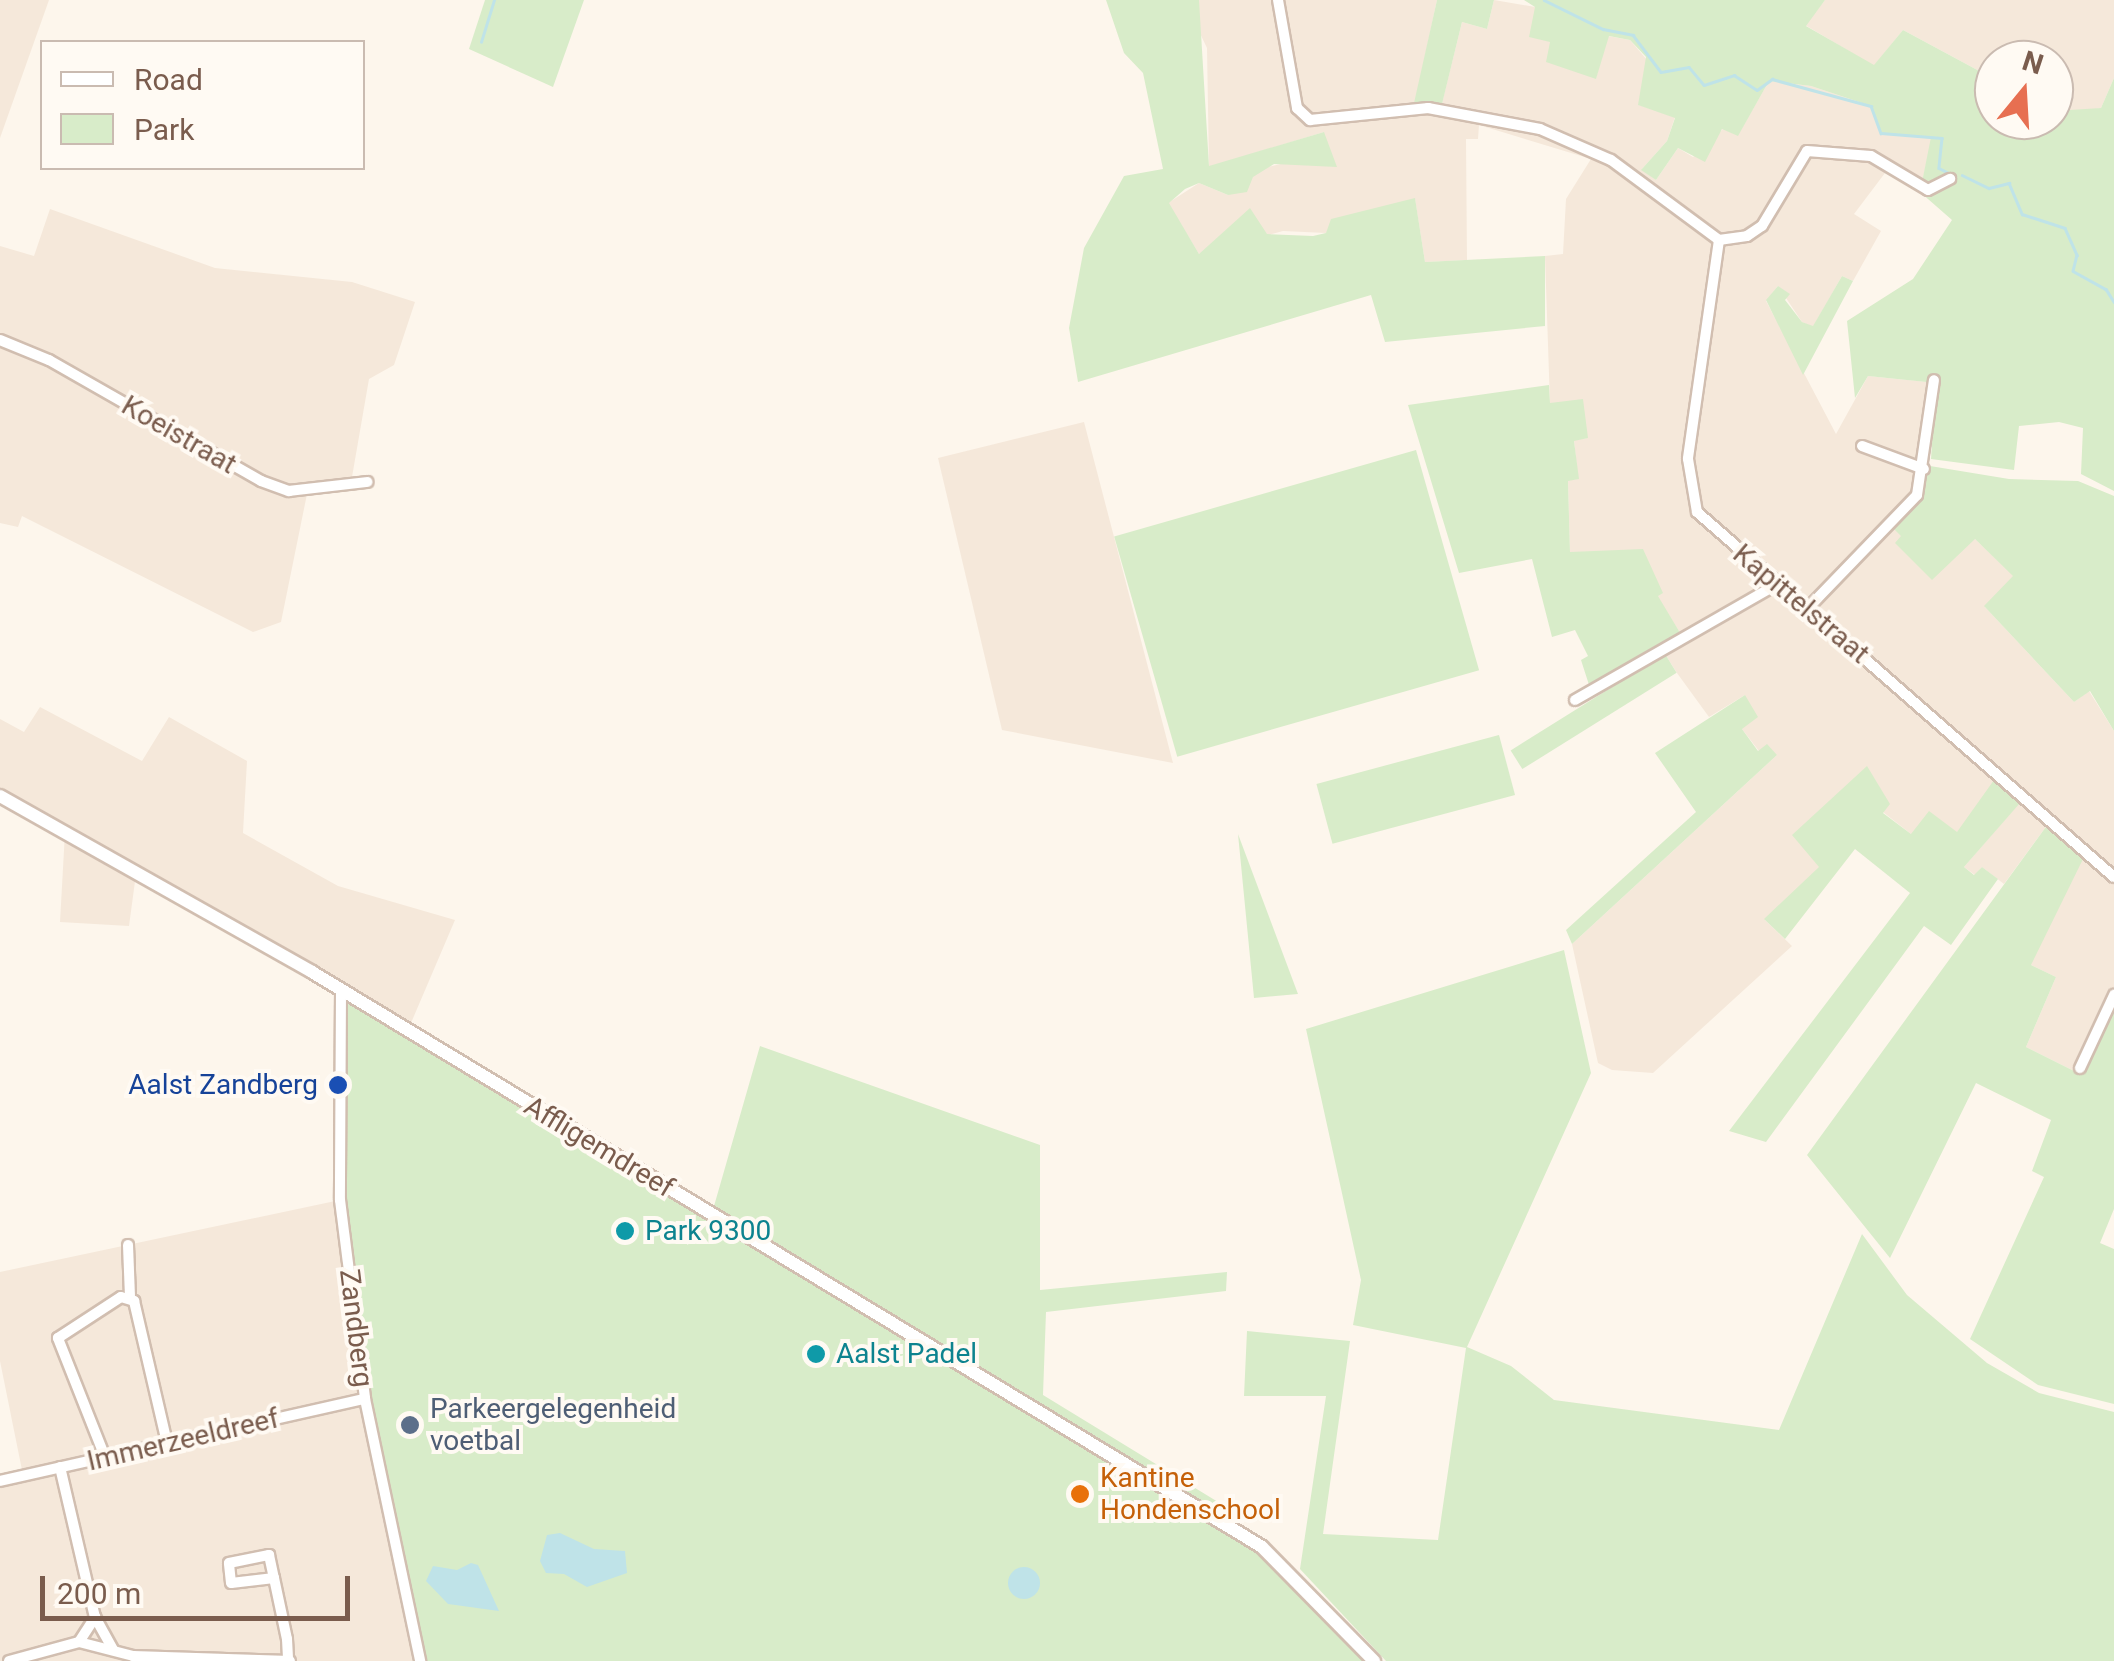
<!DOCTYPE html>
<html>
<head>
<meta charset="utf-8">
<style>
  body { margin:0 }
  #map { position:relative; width:2114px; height:1661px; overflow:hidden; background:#fdf6ec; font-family:Roboto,sans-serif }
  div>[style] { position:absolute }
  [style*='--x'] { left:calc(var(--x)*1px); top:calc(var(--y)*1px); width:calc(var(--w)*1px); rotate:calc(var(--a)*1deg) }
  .residential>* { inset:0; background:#f5e8da }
  .green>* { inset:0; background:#d8ecc9; transform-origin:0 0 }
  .water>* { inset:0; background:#bfe3e8 }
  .round { border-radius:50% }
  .stream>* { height:2.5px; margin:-1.25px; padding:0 1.25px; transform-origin:1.25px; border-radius:1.25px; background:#bfe3e8 }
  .roads { filter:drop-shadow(2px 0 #d1beb0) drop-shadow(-2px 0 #d1beb0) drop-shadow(0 2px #d1beb0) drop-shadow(0 -2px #d1beb0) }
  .minor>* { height:10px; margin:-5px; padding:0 5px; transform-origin:5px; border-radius:5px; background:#fff }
  .tertiary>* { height:12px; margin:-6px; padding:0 6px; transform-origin:6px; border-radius:6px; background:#fff }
  .dots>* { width:28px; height:28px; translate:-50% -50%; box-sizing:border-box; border:5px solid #fffaf3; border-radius:50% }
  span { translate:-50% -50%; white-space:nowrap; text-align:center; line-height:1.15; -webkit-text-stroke:8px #fffaf3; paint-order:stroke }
  .street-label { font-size:28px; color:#7a5c4d }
  .transit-label { font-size:28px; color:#164399 }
  .right { translate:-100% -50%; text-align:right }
  .culture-label { font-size:28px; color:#0d838f }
  .left { translate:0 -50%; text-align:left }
  .service-label { font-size:28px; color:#4e5e75 }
  .food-label { font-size:28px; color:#c56008 }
  .legend { position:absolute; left:40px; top:40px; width:325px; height:130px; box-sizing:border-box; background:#fffaf3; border:2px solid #cabbb1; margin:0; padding:12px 18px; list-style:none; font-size:30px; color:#7a5c4d }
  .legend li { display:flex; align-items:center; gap:20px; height:50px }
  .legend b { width:50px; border:2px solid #cabbb1 }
  .north { position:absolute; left:1974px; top:40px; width:100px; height:100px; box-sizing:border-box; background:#fffaf3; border:2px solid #cabbb1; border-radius:50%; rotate:18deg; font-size:28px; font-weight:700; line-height:40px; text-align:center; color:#7a5c4d }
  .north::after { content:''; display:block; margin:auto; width:35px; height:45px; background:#e76f51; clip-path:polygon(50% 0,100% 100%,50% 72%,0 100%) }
  .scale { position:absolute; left:40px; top:1576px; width:310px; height:45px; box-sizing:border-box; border:5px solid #7a5c4d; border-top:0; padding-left:12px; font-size:30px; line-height:35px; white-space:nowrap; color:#7a5c4d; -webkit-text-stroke:8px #fffaf3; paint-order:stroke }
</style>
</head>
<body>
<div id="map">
  <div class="residential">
    <div style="clip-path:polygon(0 0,49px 0,0 138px)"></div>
    <div style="clip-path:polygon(1199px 0,1437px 0,1415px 103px,1442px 103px,1462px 22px,1487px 29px,1494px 0,1535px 7px,1550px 42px,1596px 78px,1608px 36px,1630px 40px,1648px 61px,1639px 105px,1675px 117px,1667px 141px,1642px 169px,1656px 180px,1678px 148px,1693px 157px,1723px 129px,1738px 135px,1769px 81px,1811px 86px,1871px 106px,1916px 136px,1932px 137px,1920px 192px,1885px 173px,1854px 214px,1881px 231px,1853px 281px,1842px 276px,1813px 327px,1802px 322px,1778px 286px,1766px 301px,1836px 434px,1868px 376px,1937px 383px,1928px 478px,1892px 526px,1902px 536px,1975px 539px,2014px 576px,1985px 607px,2074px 702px,2089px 691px,2114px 731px,2114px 1000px,2080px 1074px,2026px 1047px,2056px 977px,2031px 965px,2048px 824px,2004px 884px,1982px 867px,1975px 875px,1964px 867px,2019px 803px,1957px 832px,1911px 834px,1883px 812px,1765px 920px,1792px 946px,1653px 1073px,1612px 1070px,1598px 1063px,1572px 944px,1777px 755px,1759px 751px,1742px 729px,1745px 695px,1709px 717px,1677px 673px,1665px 654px,1682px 636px,1657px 596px,1662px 593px,1570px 553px,1568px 480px,1578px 479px,1574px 440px,1587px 438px,1550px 404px,1545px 256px,1563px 254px,1566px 199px,1591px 159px,1479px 125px,1478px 139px,1466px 139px,1467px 260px,1425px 262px,1415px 199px,1326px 233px,1283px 231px,1199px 254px,1168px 203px,1199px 183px,1228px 195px,1263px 168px,1289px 162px,1324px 132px,1209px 167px,1207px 48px,1196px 25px)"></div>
    <div style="clip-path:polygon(1825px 0,2114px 0,2114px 78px,2101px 108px,2060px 115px,2054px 111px,2054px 60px,1994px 60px,1994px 79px,1903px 30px,1874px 66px,1805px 25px)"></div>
    <div style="clip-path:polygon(50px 209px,215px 268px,352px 282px,415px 302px,394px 365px,369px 379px,352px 477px,307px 494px,281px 622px,253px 632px,22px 516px,18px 527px,0 523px,0 246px,34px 256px)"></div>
    <div style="clip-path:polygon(1084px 422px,1173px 763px,1002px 730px,938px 458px)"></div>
    <div style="clip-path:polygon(40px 707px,142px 761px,169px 717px,247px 761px,243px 833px,338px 886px,455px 920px,408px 1030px,136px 874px,129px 926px,60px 922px,65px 832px,0 796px,0 719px,24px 732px)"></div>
    <div style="clip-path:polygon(340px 1200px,420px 1661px,0 1661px,0 1481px,23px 1475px,0 1361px,0 1272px)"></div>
  </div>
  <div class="green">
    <div style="clip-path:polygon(485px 0,584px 0,553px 87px,469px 49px)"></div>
    <div style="clip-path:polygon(1106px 0,1199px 0,1209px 166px,1324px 132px,1337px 167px,1274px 164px,1253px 177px,1247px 192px,1228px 195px,1199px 183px,1185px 189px,1169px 203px,1199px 254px,1250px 208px,1267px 234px,1313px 236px,1326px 233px,1331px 219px,1415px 198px,1425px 262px,1545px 256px,1545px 326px,1385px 342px,1371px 295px,1078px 382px,1069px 328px,1084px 248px,1124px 176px,1163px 169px,1143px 73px,1124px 53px)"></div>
    <div style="clip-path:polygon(1437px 0,1494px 0,1487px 29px,1462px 22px,1442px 104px,1414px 103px)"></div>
    <div style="clip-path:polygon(1524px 0,1825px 0,1806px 26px,1874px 65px,1903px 30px,1994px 79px,1994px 120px,2054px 120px,2054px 111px,2101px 108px,2114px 78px,2114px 491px,2081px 474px,2083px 428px,2059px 422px,2019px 426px,2014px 470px,1931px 459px,1936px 383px,1868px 376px,1855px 398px,1847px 321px,1913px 279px,1952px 220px,1920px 192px,1931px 137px,1881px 133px,1871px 106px,1811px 86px,1769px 81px,1738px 136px,1722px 129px,1705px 162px,1678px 148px,1656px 180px,1641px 170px,1667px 141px,1675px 118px,1638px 105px,1646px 57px,1630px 40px,1609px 36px,1596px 79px,1546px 62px,1550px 42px,1529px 37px,1535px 7px)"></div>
    <div style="clip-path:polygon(1842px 276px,1853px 281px,1803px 375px,1766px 300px,1778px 286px,1790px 294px,1785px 300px,1802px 322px,1813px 326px)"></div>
    <div style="clip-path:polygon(1549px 385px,1550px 403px,1583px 399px,1588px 438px,1574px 441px,1579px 479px,1568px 481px,1570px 552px,1643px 549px,1663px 593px,1658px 596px,1682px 636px,1590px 688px,1581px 660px,1588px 656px,1575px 630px,1552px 637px,1532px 559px,1459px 573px,1408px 405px)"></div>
    <div style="left:1416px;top:450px;width:229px;height:314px;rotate:74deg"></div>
    <div style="clip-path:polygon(1930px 466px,2009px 479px,2078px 481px,2114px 496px,2114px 731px,2090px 691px,2074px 702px,1984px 606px,2013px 576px,1975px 539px,1932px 580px,1895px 543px,1901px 536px,1891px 526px,1921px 496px)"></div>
    <div style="left:1665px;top:654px;width:22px;height:182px;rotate:58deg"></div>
    <div style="clip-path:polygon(1745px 695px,1758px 717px,1742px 729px,1758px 751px,1767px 744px,1777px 755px,1572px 944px,1566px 930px,1696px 812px,1655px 753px)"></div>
    <div style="left:1499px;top:735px;width:62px;height:189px;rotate:75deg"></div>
    <div style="clip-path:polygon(1867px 766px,1890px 804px,1883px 813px,1911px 834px,1929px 811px,1957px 832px,1994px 780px,2020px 803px,1964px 867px,1974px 875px,1982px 867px,1998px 879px,1951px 945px,1924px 926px,1766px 1142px,1729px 1131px,1910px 893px,1855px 849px,1785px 939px,1764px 919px,1819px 867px,1792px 835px)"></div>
    <div style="clip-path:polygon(2048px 824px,2084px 857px,2031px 965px,2056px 977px,2026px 1047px,2080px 1074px,2114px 1000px,2114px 1209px,2100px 1243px,2114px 1249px,2114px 1404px,2038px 1385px,1970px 1339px,2044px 1177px,2032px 1171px,2051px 1120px,1976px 1083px,1890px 1258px,1807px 1155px)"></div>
    <div style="clip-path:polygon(1238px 834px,1298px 994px,1254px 998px)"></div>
    <div style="clip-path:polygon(1564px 950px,1591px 1073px,1467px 1347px,1511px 1366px,1554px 1400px,1779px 1430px,1862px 1234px,1907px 1295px,1987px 1363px,2039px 1393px,2114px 1412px,2114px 1661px,1386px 1661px,1300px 1569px,1326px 1396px,1244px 1396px,1247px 1331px,1350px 1341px,1323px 1534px,1438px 1540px,1466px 1348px,1353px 1325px,1361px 1280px,1306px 1029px)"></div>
    <div style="clip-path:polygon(341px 990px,712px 1213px,760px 1046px,1040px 1145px,1040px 1290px,1227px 1272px,1226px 1291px,1046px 1312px,1043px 1395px,1236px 1513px,1232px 1523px,1374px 1661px,420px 1661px,365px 1399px,340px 1200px)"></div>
  </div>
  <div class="water">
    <div style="clip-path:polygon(560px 1533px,594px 1549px,625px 1551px,627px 1573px,587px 1587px,564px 1574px,546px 1573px,540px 1561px,547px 1535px)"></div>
    <div style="clip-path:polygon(471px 1563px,478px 1565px,499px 1611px,448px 1604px,426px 1581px,433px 1566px,457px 1570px)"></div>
    <div class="round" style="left:1008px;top:1567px;width:32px;height:32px"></div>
  </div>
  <div class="stream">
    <div style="--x:1544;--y:0;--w:66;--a:26.2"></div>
    <div style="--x:1603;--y:29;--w:31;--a:11"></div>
    <div style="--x:1633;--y:35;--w:46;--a:52.9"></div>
    <div style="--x:1661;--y:72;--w:28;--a:-10"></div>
    <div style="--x:1689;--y:67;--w:23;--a:50"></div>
    <div style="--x:1704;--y:85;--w:32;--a:-18"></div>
    <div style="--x:1734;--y:75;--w:27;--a:33"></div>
    <div style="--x:1757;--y:90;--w:19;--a:-36"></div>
    <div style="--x:1772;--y:79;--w:103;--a:15.3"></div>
    <div style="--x:1871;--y:106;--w:29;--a:70"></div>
    <div style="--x:1881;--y:133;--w:61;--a:4.7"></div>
    <div style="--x:1942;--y:138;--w:30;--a:96"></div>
    <div style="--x:1939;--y:168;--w:9;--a:27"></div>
    <div style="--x:481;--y:42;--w:44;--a:-72.8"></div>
    <div style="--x:1962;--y:175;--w:30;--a:26"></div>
    <div style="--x:1989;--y:188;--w:21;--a:-14"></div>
    <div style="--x:2009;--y:183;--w:34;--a:67"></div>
    <div style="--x:2022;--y:214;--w:45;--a:18"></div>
    <div style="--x:2065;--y:228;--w:30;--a:66"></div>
    <div style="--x:2077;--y:255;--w:16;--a:104"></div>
    <div style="--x:2073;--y:271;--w:38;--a:29"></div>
    <div style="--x:2106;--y:289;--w:15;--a:58"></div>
  </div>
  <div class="roads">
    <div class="minor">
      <div style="--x:1278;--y:0;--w:110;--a:80"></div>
      <div style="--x:1297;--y:108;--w:18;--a:43"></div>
      <div style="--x:1310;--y:120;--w:119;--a:-5.8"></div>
      <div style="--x:1428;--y:108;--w:114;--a:10.6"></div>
      <div style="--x:1540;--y:129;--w:77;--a:23.6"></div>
      <div style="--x:1611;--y:160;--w:134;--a:36.5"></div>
      <div style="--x:1719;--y:240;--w:221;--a:98.1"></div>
      <div style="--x:1688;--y:459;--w:54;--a:80.4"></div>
      <div style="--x:1697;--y:512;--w:554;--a:41.2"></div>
      <div style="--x:1719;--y:240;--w:28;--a:-8"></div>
      <div style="--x:1747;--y:236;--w:18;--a:-34"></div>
      <div style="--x:1762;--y:226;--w:87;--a:-59"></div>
      <div style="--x:1807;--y:151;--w:64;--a:4.5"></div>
      <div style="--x:1871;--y:156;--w:66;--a:30.8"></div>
      <div style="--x:1928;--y:190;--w:25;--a:-27"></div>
      <div style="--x:0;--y:340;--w:53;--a:22.2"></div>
      <div style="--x:49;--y:360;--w:244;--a:29.7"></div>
      <div style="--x:261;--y:481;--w:30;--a:20"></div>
      <div style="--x:289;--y:491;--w:79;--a:-6.6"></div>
      <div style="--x:1862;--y:446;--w:66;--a:20.4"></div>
      <div style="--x:1808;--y:608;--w:157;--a:-46"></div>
      <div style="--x:1917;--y:495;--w:116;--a:-81.6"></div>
      <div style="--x:1575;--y:700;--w:235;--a:-29.8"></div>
      <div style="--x:341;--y:990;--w:210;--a:90.3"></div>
      <div style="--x:340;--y:1200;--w:201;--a:82.8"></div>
      <div style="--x:365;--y:1399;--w:268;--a:78.1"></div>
      <div style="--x:2080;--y:1068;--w:81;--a:-65"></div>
      <div style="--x:128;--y:1245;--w:51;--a:87.8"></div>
      <div style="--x:105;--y:1457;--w:128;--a:-111.6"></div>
      <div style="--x:58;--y:1338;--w:75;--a:-33.1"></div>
      <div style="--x:121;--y:1297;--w:14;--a:17"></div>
      <div style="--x:134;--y:1301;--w:146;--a:76.9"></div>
      <div style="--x:60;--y:1467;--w:154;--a:76.9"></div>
      <div style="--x:95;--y:1617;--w:37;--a:61"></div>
      <div style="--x:0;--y:1481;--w:374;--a:-12.7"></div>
      <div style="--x:274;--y:1578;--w:43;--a:173.4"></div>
      <div style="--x:231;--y:1583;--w:20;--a:-96"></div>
      <div style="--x:229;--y:1563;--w:41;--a:-11.3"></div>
      <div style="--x:269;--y:1555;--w:24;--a:78"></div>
      <div style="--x:274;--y:1578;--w:62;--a:78"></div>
      <div style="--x:287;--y:1639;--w:22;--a:87"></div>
      <div style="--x:79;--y:1642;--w:30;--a:-57"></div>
      <div style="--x:9;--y:1661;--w:73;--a:-15.2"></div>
      <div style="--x:79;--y:1642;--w:56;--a:14.5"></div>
      <div style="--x:133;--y:1656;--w:157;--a:1.8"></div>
    </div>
    <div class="tertiary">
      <div style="--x:0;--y:796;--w:358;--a:29.4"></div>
      <div style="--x:312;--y:972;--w:1110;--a:31.18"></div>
      <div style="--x:1262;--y:1547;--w:160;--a:45.5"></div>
    </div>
  </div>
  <div class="dots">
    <div style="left:338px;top:1085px;background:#1a4fb4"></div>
    <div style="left:625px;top:1231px;background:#0f9aa8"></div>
    <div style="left:816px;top:1354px;background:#0f9aa8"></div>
    <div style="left:410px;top:1425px;background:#5c6f8a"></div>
    <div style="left:1080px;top:1494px;background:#e8710a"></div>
  </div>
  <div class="street-label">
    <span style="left:179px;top:435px;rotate:30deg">Koeistraat</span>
    <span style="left:1801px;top:604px;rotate:40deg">Kapittelstraat</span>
    <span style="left:599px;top:1147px;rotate:31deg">Affligemdreef</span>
    <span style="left:356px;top:1328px;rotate:83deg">Zandberg</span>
    <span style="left:183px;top:1440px;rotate:-13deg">Immerzeeldreef</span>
  </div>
  <div class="transit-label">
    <span class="right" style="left:318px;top:1085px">Aalst Zandberg</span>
  </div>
  <div class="culture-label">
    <span class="left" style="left:645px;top:1231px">Park 9300</span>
    <span class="left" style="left:836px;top:1354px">Aalst Padel</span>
  </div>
  <div class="service-label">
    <span class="left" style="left:430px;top:1425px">Parkeergelegenheid<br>voetbal</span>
  </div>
  <div class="food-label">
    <span class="left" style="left:1100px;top:1494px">Kantine<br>Hondenschool</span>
  </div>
  <ul class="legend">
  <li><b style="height:12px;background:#fff"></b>Road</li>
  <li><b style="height:28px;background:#d8ecc9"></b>Park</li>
  </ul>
  <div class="north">N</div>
  <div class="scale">200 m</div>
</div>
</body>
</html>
